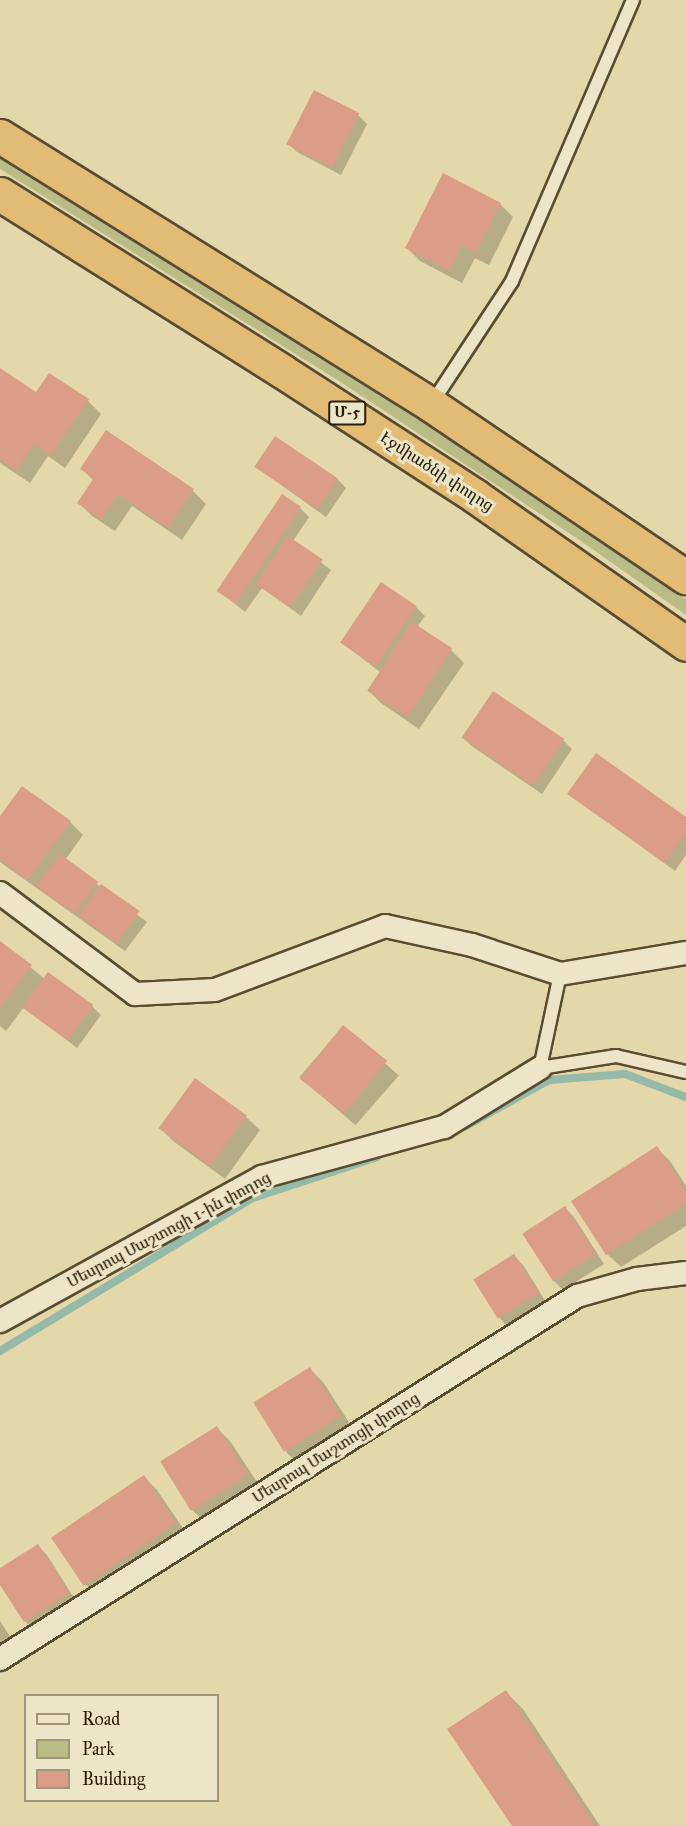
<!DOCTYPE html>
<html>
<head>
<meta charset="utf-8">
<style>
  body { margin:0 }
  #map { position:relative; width:686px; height:1826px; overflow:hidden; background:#e4d7a9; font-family:"IM FELL Great Primer","Noto Serif Armenian",serif }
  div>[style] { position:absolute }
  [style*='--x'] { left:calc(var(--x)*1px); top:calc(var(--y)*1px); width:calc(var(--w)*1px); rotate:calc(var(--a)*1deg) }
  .green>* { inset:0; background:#b9bd85 }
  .shadow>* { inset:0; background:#0003; transform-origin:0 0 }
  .stream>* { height:8px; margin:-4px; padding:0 4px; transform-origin:4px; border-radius:4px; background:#95baa8 }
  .building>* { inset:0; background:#db9d88; transform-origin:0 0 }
  .roads { filter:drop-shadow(2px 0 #584c32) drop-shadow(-2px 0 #584c32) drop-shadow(0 2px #584c32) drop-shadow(0 -2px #584c32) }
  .service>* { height:12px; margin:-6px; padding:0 6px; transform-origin:6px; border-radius:6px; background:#ede5c7 }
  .minor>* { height:22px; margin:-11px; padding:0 11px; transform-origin:11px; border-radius:11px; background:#ede5c7 }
  .trunk>* { height:33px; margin:-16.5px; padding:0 16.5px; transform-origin:16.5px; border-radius:16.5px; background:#e2bc74 }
  span { translate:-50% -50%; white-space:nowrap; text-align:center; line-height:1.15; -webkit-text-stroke:6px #ede5c7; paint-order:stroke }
  .shield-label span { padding:2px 4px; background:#ede5c7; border:2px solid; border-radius:4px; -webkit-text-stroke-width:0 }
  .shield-label { font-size:15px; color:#2a1d0a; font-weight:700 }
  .street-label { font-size:16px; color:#2a1d0a }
  .legend { position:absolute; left:24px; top:1694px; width:195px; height:108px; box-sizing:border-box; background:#ede5c7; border:2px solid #9f957b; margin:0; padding:8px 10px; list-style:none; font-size:18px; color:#2a1d0a }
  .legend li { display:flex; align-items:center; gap:12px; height:30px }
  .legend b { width:30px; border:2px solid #9f957b }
</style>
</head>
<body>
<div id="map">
  <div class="green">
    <div style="clip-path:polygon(0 153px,212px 285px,566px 514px,686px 599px,686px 615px,578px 539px,342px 383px,0 169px)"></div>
  </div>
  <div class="shadow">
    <div style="clip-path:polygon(314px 92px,358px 115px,367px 124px,341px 175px,297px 152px,288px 143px)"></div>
    <div style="clip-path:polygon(500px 204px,513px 217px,489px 265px,475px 258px,462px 283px,420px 261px,406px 247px)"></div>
    <div style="clip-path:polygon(0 369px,37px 394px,88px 401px,101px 414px,65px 468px,48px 456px,30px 483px,0 463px)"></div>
    <div style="clip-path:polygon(256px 467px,337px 479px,346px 488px,326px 517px)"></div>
    <div style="clip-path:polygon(82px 469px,193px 491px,206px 504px,182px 540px,132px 506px,115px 531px,92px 516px,79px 503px,94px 481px)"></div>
    <div style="clip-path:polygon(300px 508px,309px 517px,293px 541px,331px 570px,301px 616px,262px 588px,245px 612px,218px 590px)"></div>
    <div style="clip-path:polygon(416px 607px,425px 616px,417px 627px,451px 650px,464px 663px,419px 729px,381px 703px,368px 690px,380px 672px,342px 643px)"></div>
    <div style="clip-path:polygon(463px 738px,563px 740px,572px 749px,542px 794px,473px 747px)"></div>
    <div style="clip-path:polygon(569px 794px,686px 819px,686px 855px,675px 871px)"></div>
    <div style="clip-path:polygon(0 819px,70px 822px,83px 835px,65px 860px,147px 922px,125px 951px,0 862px)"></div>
    <div style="clip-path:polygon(0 943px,45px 979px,92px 1006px,101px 1015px,77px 1048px,24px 1007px,6px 1031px,0 1026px)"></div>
    <div style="left:343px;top:1027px;width:74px;height:66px;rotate:41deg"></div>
    <div style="clip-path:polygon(195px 1080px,246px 1117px,260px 1130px,225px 1179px,173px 1141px,160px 1128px)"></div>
    <div style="clip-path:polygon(657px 1148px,670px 1161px,686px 1186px,686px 1226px,621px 1267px,607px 1254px)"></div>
    <div style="clip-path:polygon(565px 1208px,574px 1217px,604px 1264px,563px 1290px,554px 1281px)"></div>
    <div style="clip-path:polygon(514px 1256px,523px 1265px,546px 1302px,507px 1326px,498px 1316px,475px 1279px)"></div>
    <div style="clip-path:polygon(310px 1369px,323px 1382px,354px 1430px,299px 1465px,286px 1452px)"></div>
    <div style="clip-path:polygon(217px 1428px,230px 1441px,261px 1488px,206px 1523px,192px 1510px,162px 1463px)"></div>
    <div style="clip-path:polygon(144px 1477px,157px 1490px,189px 1537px,98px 1597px,85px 1584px)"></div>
    <div style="clip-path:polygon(38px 1546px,47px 1555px,77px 1603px,34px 1630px,25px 1621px,0 1582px,0 1570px)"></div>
    <div style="clip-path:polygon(0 1621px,16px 1646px,0 1657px)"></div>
    <div style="clip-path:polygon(506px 1692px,523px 1709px,600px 1826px,514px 1826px)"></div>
  </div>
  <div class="stream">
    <div style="--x:466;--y:1126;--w:95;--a:-29"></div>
    <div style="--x:549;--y:1080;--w:76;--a:-4.5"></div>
    <div style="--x:625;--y:1074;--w:65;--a:20.7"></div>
    <div style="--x:0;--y:1351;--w:296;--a:-31.2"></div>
    <div style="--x:253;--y:1198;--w:131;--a:-18.3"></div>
  </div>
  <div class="building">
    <div style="left:314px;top:90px;width:51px;height:61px;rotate:27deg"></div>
    <div style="clip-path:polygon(443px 173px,501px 203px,476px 253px,462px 245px,449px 270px,405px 248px)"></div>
    <div style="clip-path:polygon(0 368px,36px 392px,49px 373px,89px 399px,51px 456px,34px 444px,16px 471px,0 460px)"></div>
    <div style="clip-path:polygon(106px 430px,194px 489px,168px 528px,118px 494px,101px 519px,77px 503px,94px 478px,80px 469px)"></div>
    <div style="left:275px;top:436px;width:76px;height:37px;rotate:34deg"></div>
    <div style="left:282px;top:494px;width:23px;height:117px;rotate:34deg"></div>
    <div style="left:288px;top:536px;width:42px;height:58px;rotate:34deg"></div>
    <div style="left:381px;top:582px;width:43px;height:73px;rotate:34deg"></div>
    <div style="left:412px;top:622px;width:48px;height:82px;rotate:33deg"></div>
    <div style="left:493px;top:691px;width:86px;height:56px;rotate:34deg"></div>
    <div style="clip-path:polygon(596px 753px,686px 817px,686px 833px,665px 863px,567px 794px)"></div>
    <div style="clip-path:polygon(22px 786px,71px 821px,28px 880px,0 860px,0 816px)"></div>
    <div style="left:60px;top:854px;width:47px;height:40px;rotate:36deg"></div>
    <div style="left:101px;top:884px;width:47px;height:39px;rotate:35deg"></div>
    <div style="clip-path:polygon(0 941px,32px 965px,0 1008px)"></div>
    <div style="left:48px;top:972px;width:56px;height:44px;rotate:36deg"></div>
    <div style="left:343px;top:1025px;width:57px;height:69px;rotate:39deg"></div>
    <div style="left:195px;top:1078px;width:64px;height:62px;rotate:36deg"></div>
    <div style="clip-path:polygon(657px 1146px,686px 1191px,686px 1204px,606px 1255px,571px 1201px)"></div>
    <div style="left:565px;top:1206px;width:57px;height:51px;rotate:57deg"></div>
    <div style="left:514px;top:1254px;width:46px;height:48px;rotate:58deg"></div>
    <div style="left:310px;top:1367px;width:58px;height:67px;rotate:58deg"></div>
    <div style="left:217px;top:1426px;width:58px;height:67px;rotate:58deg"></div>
    <div style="left:144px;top:1475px;width:58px;height:112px;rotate:56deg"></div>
    <div style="clip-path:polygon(38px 1544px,69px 1593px,24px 1622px,0 1585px,0 1568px)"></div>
    <div style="clip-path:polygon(506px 1690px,596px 1826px,512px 1826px,447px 1729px)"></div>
  </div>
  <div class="roads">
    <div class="service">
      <div style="--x:432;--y:403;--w:146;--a:-56.7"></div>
      <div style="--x:512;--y:281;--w:306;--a:-66.7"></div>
      <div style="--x:560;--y:974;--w:96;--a:102"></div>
      <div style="--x:540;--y:1068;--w:77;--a:-9"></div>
      <div style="--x:616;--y:1056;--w:72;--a:12.9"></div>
    </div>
    <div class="minor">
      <div style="--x:0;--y:893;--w:169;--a:36.8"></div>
      <div style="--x:135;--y:994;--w:80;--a:-2.9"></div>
      <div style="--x:215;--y:990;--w:182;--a:-20.6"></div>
      <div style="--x:385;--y:926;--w:89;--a:12.3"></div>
      <div style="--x:472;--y:945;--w:93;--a:18.2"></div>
      <div style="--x:560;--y:974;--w:128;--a:-9.5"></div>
      <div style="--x:0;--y:1321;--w:299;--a:-28.8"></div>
      <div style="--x:262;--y:1177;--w:189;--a:-15.4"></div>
      <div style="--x:444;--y:1127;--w:113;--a:-31.6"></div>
      <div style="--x:0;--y:1659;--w:682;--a:-32.17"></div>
      <div style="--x:577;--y:1296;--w:62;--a:-15.8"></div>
      <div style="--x:637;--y:1279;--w:49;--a:-7"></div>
    </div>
    <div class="trunk">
      <div style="--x:0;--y:136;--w:507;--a:31.93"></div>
      <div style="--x:430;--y:404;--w:309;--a:34.1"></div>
      <div style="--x:0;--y:194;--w:333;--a:32.1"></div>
      <div style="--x:282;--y:371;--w:230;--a:32.9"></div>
      <div style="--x:475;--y:496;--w:258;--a:35"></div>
    </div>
  </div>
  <div class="shield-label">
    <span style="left:347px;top:413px">Մ-5</span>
  </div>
  <div class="street-label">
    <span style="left:437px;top:472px;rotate:33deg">Էջմիածնի փողոց</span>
    <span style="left:169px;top:1230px;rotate:-28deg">Մեսրոպ Մաշտոցի 1-ին փողոց</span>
    <span style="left:336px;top:1448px;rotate:-32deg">Մեսրոպ Մաշտոցի փողոց</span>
  </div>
  <ul class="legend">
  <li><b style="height:8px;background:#ede5c7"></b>Road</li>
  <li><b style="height:16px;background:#b9bd85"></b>Park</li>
  <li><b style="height:16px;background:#db9d88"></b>Building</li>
  </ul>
</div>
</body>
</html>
